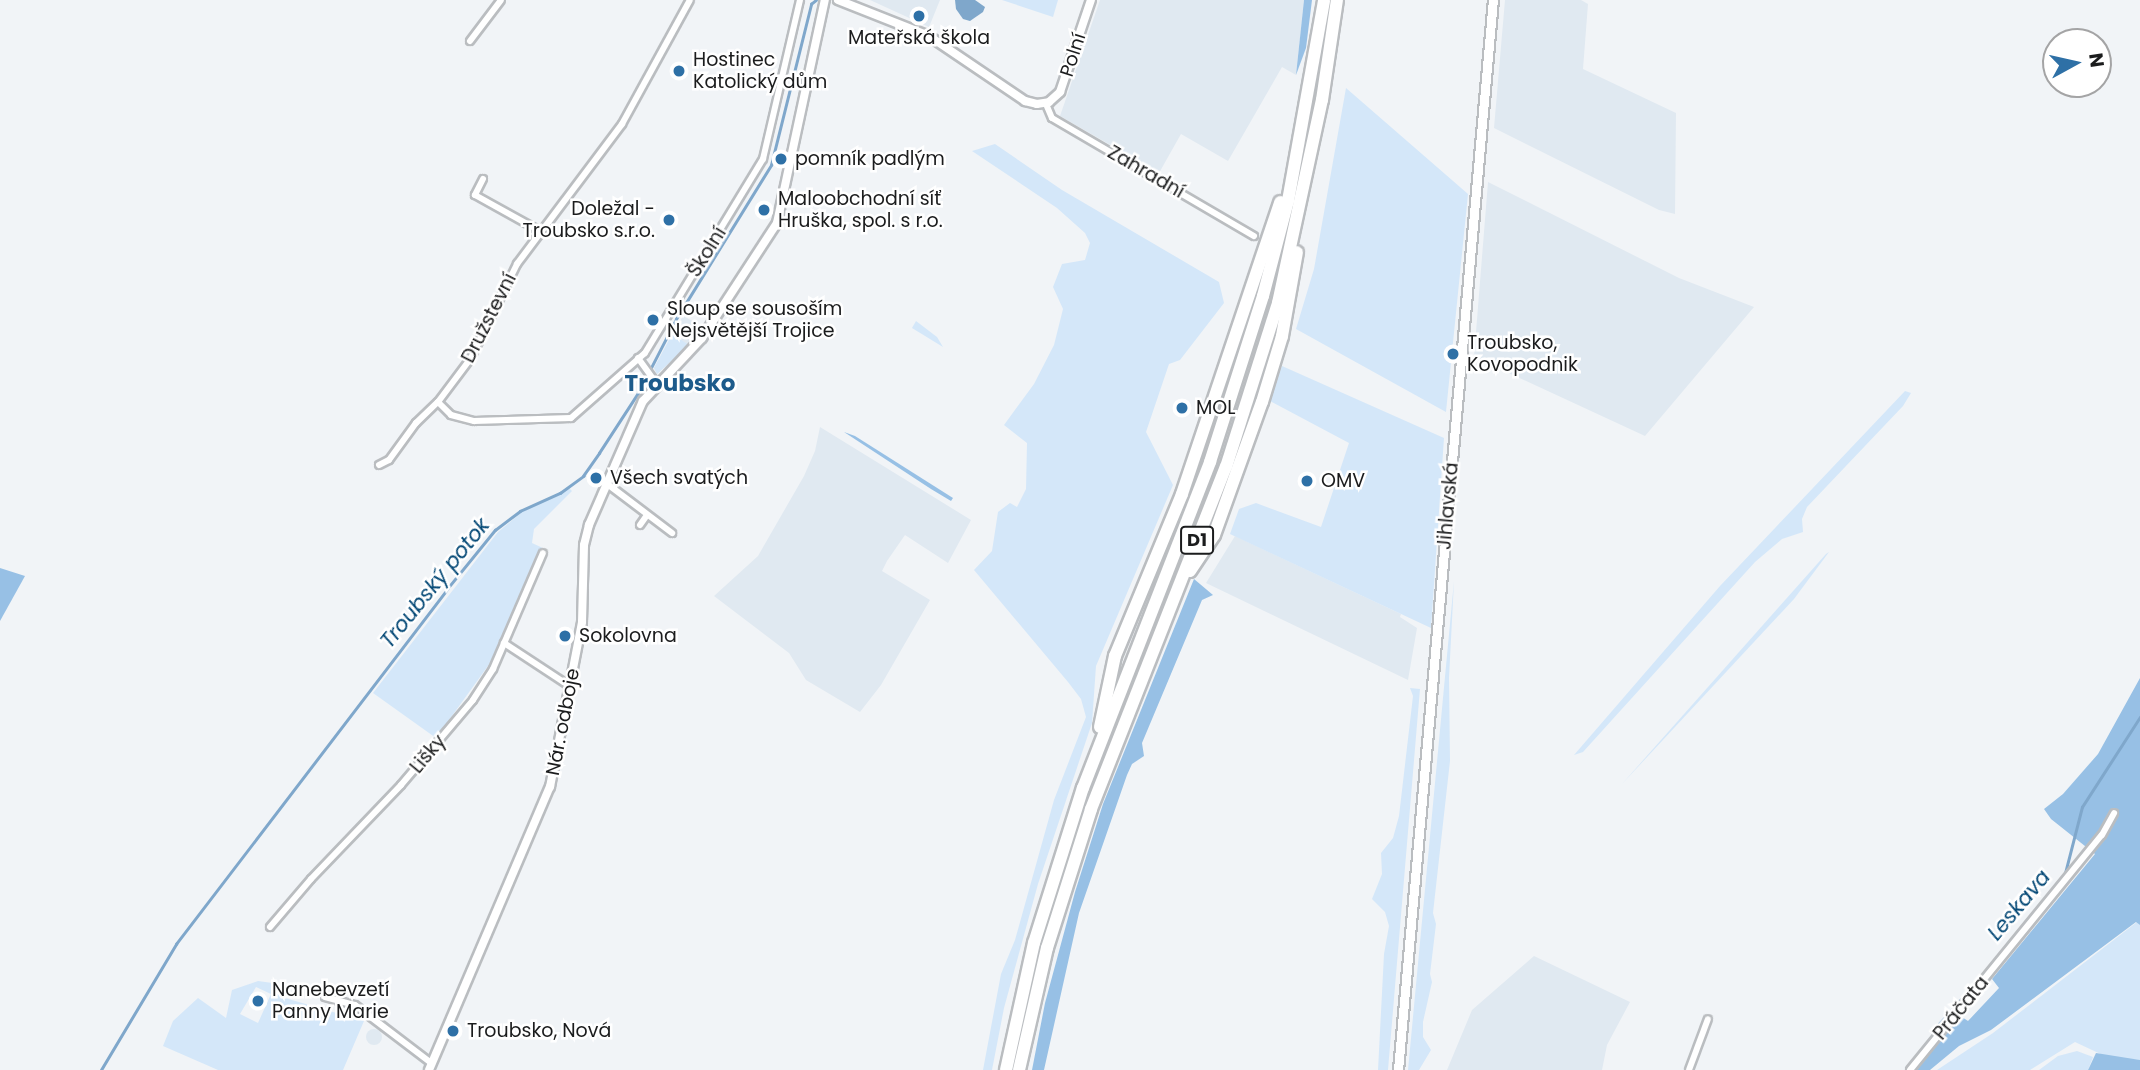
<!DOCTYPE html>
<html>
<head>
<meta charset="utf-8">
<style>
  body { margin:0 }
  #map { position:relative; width:2140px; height:1070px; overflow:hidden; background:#f1f4f7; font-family:Poppins,sans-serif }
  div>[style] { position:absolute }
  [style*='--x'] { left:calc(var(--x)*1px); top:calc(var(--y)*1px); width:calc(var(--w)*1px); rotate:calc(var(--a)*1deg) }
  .built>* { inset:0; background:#e0e9f1 }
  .round { border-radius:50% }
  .green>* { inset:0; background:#d4e7f9 }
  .forest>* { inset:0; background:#97c0e5 }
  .water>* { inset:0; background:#7fa7cb }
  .stream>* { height:2.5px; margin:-1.25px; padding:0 1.25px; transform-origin:1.25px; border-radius:1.25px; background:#7fa7cb }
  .roads { filter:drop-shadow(2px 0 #babdc0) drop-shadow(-2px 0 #babdc0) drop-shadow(0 2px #babdc0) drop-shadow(0 -2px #babdc0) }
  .minor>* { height:6px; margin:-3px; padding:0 3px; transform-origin:3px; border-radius:3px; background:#fff }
  .tertiary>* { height:8px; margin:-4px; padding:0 4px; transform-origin:4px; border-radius:4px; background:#fff }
  .secondary>* { height:9px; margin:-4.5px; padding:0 4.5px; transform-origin:4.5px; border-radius:4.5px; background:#fff }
  .motorway>* { height:12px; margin:-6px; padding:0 6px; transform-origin:6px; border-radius:6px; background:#fff }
  .dots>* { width:19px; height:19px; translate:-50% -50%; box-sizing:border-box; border:4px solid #fff; border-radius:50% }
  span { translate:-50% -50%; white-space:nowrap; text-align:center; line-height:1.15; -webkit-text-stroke:5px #fff; paint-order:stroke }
  .shield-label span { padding:2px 5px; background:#fff; border:2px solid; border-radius:5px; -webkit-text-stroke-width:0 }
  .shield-label { font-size:18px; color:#1b1c1d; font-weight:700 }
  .poi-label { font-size:19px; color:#1b1c1d }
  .left { translate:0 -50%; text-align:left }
  .right { translate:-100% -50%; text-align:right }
  .street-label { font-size:19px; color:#1b1c1d }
  .water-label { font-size:21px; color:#014674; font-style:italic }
  .quarter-label { font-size:23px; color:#1d5b8b; font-weight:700 }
  .north { position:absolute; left:2042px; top:28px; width:70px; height:70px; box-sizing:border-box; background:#fff; border:2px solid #a4a4a5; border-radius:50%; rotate:82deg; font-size:19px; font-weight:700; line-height:28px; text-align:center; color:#1b1c1d }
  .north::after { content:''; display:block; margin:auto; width:24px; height:32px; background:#2e70a6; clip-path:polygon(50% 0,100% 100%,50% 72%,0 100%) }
</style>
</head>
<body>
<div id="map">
  <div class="built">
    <div style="clip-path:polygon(870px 0,940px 0,929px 27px)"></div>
    <div style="clip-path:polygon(1100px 0,1304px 0,1296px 75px,1282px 67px,1228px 161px,1181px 134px,1159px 173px,1060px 116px)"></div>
    <div style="clip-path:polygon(1505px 0,1581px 0,1588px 4px,1583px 69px,1676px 113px,1675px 214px,1659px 210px,1494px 128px)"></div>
    <div style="clip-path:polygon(1488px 182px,1679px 278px,1754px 307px,1645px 436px,1474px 357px)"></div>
    <div style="clip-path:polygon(683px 316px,702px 326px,689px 345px,657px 374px,654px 368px)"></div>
    <div style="clip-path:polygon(820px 427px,971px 520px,948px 563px,905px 535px,887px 561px,882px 571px,930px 600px,881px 685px,860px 712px,806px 680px,789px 653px,714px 596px,758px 556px,804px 476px,815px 451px)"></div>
    <div style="clip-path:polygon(1235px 536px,1401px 614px,1400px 617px,1417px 628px,1408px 680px,1206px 583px)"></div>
    <div style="clip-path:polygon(1534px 956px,1630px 1002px,1607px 1045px,1602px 1070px,1447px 1070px,1472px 1010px)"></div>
    <div class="round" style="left:366px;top:1029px;width:16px;height:16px"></div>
  </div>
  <div class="green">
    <div style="clip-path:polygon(1002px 0,1058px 0,1053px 17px)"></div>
    <div style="clip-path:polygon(1346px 88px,1468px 194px,1446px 412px,1296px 329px,1314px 269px)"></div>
    <div style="clip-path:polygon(995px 144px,1062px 190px,1219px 282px,1224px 303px,1180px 360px,1169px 364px,1146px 432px,1173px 485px,1096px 666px,1092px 723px,1038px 884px,1004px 1008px,992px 1070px,983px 1070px,1001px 974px,1015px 940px,1054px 800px,1086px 717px,1081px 699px,1068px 682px,974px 570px,992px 551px,998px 512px,1010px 503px,1017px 507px,1026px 489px,1027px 443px,1004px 425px,1034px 384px,1054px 345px,1063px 309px,1053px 287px,1062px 264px,1085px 260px,1090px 243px,1085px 233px,1057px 208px,972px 151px)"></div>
    <div style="clip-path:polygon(916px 321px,937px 337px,943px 347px,912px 328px)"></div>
    <div style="clip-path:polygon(672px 334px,689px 345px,657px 374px,654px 368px)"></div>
    <div style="clip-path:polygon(1282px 366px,1444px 438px,1431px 628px,1230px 534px,1239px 509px,1256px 503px,1321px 527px,1349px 443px,1268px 400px)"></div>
    <div style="clip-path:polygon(1905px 391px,1911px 393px,1903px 406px,1807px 507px,1802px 519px,1803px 532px,1782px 539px,1755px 562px,1583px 752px,1574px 755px,1720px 586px)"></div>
    <div style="clip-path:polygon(569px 488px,572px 491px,534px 529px,532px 543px,545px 549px,538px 553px,493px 659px,436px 738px,373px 693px,498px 532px,522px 512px)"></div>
    <div style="clip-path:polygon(1829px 552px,1794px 599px,1622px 784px,1826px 554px)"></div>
    <div style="clip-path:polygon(1454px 581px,1449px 678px,1450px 761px,1433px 913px,1436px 924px,1430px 974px,1432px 982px,1423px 1022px,1423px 1037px,1431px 1050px,1419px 1070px,1408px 1070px)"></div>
    <div style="clip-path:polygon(1410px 688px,1420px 689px,1388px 1070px,1378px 1070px,1384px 954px,1389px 926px,1385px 912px,1372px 899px,1382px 874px,1381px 853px,1393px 838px,1399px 816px,1413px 696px)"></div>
    <div style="clip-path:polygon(2137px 922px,2140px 925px,2140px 1060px,2107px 1057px,2075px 1042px,2030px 1070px,1937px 1070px,1993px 1033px)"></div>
    <div style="clip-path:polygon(evenodd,258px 981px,287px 985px,285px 998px,364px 1021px,343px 1070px,218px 1070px,163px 1046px,173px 1021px,198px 998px,226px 1018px,232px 990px,258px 981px,256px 987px,271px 994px,258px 1023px,240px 1014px,256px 987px)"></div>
    <div style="clip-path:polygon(2077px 1051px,2093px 1057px,2088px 1070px,2039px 1070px,2058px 1056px)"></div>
  </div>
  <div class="forest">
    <div style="clip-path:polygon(1304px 0,1312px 0,1306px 48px,1296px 75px)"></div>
    <div style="clip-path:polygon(844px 432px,855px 436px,953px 498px,951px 501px,931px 489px)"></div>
    <div style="clip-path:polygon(0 568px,25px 576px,0 621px)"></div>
    <div style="clip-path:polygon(1194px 579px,1213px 595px,1202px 600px,1142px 743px,1144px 756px,1132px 764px,1127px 775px,1079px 913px,1044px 1070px,1032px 1070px,1045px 1003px,1075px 892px,1103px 804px)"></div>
    <div style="clip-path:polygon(2140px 678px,2140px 925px,2136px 922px,1991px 1030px,1959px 1046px,1930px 1070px,1917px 1070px,1952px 1022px,1962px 1017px,1968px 1021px,1999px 988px,1992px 979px,2095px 854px,2051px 819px,2044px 809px,2063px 794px,2098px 754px)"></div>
    <div style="clip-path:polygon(2096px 1053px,2140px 1060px,2140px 1070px,2088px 1070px)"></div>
  </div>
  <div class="water">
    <div style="clip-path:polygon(955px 0,975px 0,985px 7px,983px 12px,970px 21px,963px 19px,956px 9px)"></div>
  </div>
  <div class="stream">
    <div style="--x:2064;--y:877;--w:72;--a:-75.6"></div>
    <div style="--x:2082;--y:807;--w:107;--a:-57.2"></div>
    <div style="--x:2020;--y:931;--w:45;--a:-50.4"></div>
    <div style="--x:1937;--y:1026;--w:81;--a:-48"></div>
    <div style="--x:101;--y:1070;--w:147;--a:-59.2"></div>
    <div style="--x:176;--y:944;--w:447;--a:-52.6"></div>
    <div style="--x:447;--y:589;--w:76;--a:-50.9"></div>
    <div style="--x:495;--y:530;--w:31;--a:-37"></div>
    <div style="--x:520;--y:511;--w:44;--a:-24.2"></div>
    <div style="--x:560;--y:493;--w:29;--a:-36"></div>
    <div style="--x:583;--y:476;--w:28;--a:-55"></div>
    <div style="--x:599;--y:453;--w:72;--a:-57"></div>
    <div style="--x:638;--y:393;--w:83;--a:-62.8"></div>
    <div style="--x:676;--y:319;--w:181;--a:-58.3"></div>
    <div style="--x:771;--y:165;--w:166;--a:-76"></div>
    <div style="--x:811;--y:4;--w:6;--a:-39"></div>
  </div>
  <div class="roads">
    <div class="minor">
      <div style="--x:470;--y:41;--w:51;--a:-52.9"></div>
      <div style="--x:1046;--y:104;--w:15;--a:67"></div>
      <div style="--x:1052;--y:118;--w:234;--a:30.3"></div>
      <div style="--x:483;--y:179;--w:18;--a:117"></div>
      <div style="--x:475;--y:195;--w:74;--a:29"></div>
      <div style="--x:638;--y:358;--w:32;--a:54"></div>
      <div style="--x:438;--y:402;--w:18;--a:45"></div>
      <div style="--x:451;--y:415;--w:24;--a:15"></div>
      <div style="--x:474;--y:421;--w:97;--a:-1.8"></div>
      <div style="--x:571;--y:418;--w:98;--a:-41.3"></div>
      <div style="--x:645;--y:353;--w:227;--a:-58.7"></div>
      <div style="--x:763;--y:159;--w:163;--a:-76.9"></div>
      <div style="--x:379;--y:465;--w:11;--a:-27"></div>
      <div style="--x:389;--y:460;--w:46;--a:-53.9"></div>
      <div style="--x:416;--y:423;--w:30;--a:-44"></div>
      <div style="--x:438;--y:402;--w:55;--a:-53.1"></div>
      <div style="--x:471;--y:358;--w:105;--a:-63.9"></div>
      <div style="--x:517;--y:264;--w:175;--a:-53.1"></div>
      <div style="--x:622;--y:124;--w:141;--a:-61.3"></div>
      <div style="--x:606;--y:483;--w:83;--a:37.1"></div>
      <div style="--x:640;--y:525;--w:12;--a:-55"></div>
      <div style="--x:504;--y:643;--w:80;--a:33.3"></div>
      <div style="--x:270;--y:927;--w:63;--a:-49.5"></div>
      <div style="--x:311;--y:879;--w:130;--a:-46.2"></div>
      <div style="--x:401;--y:785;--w:111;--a:-49.7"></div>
      <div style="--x:473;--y:700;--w:37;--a:-57"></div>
      <div style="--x:493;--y:669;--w:126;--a:-66.7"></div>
      <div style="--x:325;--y:997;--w:31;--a:15"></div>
      <div style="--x:355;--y:1005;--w:96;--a:37.3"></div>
      <div style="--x:1689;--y:1070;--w:54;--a:-69.6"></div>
      <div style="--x:1910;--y:1070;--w:303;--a:-50.8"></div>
      <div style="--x:2102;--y:835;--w:25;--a:-61"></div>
    </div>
    <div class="tertiary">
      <div style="--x:838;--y:0;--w:98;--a:21.6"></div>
      <div style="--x:929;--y:36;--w:116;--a:34.1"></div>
      <div style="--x:1025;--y:101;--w:12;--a:14"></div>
      <div style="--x:1037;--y:104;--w:12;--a:-9"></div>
      <div style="--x:1049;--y:102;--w:15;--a:-42"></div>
      <div style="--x:1060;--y:92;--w:97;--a:-71.4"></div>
      <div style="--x:429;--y:1070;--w:308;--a:-66.9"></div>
      <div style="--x:550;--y:787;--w:168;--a:-79"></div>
      <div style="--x:582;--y:622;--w:77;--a:-88.5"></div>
      <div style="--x:584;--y:545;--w:21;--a:-76"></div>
      <div style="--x:589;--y:525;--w:135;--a:-66.5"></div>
      <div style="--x:643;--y:401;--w:86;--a:-46.9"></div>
      <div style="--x:702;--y:338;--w:137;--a:-56.9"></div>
      <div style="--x:777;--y:223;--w:228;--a:-77.9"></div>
    </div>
    <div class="secondary">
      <div style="--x:1398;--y:1070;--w:1074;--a:-84.93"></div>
    </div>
    <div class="motorway">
      <div style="--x:1190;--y:571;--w:43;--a:-56.3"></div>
      <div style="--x:1214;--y:535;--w:141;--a:-70.2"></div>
      <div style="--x:1262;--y:402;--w:69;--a:-73.1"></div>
      <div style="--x:1282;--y:336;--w:85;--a:-79.9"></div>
      <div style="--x:1100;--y:727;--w:73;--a:-78.1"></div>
      <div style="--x:1115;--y:656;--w:175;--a:-67.5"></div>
      <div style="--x:1182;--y:494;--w:308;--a:-71.4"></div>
      <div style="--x:1006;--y:1070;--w:130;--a:-77.6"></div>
      <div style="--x:1034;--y:943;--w:163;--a:-72.5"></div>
      <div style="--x:1083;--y:788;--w:350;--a:-68.7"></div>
      <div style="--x:1210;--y:462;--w:174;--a:-72.3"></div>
      <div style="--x:1263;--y:296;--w:98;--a:-75.3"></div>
      <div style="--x:1288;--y:201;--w:204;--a:-79.8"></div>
      <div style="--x:1019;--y:1070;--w:125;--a:-77.1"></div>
      <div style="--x:1047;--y:948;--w:146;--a:-72.4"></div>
      <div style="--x:1091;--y:809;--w:368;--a:-68.5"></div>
      <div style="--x:1226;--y:467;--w:172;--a:-72.4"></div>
      <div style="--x:1278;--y:303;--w:208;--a:-77.8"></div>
      <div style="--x:1322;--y:100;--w:101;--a:-81.5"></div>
    </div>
  </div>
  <div class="dots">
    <div style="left:919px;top:16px;background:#2e70a6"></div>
    <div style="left:679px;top:71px;background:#2e70a6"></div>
    <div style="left:781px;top:159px;background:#2e70a6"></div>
    <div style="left:764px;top:210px;background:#2e70a6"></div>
    <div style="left:669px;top:220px;background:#2e70a6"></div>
    <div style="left:653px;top:320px;background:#2e70a6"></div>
    <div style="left:1453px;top:354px;background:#2e70a6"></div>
    <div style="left:1182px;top:408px;background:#2e70a6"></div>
    <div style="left:596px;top:478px;background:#2e70a6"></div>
    <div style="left:1307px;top:481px;background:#2e70a6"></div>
    <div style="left:565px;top:636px;background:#2e70a6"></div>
    <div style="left:258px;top:1001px;background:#2e70a6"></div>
    <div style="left:453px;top:1031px;background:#2e70a6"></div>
  </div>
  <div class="shield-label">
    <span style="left:1197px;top:540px">D1</span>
  </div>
  <div class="poi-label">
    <span style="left:919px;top:38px">Mateřská škola</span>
    <span class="left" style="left:693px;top:71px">Hostinec<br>Katolický dům</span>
    <span class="left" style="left:795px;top:159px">pomník padlým</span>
    <span class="left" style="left:778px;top:210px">Maloobchodní síť<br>Hruška, spol. s r.o.</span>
    <span class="right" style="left:655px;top:220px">Doležal -<br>Troubsko s.r.o.</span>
    <span class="left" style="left:667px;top:320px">Sloup se sousoším<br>Nejsvětější Trojice</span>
    <span class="left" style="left:1467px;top:354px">Troubsko,<br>Kovopodnik</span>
    <span class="left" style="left:1196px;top:408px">MOL</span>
    <span class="left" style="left:610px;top:478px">Všech svatých</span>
    <span class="left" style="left:1321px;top:481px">OMV</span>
    <span class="left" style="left:579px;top:636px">Sokolovna</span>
    <span class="left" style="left:272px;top:1001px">Nanebevzetí<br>Panny Marie</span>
    <span class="left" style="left:467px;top:1031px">Troubsko, Nová</span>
  </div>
  <div class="street-label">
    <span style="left:1073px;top:55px;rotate:-72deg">Polní</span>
    <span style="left:1146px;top:172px;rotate:30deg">Zahradní</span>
    <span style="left:707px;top:252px;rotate:-58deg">Školní</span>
    <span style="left:489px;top:318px;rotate:-63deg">Družstevní</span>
    <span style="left:1448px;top:506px;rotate:-85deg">Jihlavská</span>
    <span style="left:563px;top:722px;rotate:-79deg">Nár. odboje</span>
    <span style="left:428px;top:754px;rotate:-50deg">Lišky</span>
    <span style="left:1961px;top:1008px;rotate:-51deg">Práčata</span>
  </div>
  <div class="water-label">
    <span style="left:435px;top:583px;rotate:-51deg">Troubský potok</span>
    <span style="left:2019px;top:905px;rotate:-50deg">Leskava</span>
  </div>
  <div class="quarter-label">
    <span style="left:680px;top:383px">Troubsko</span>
  </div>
  <div class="north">N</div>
</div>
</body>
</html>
